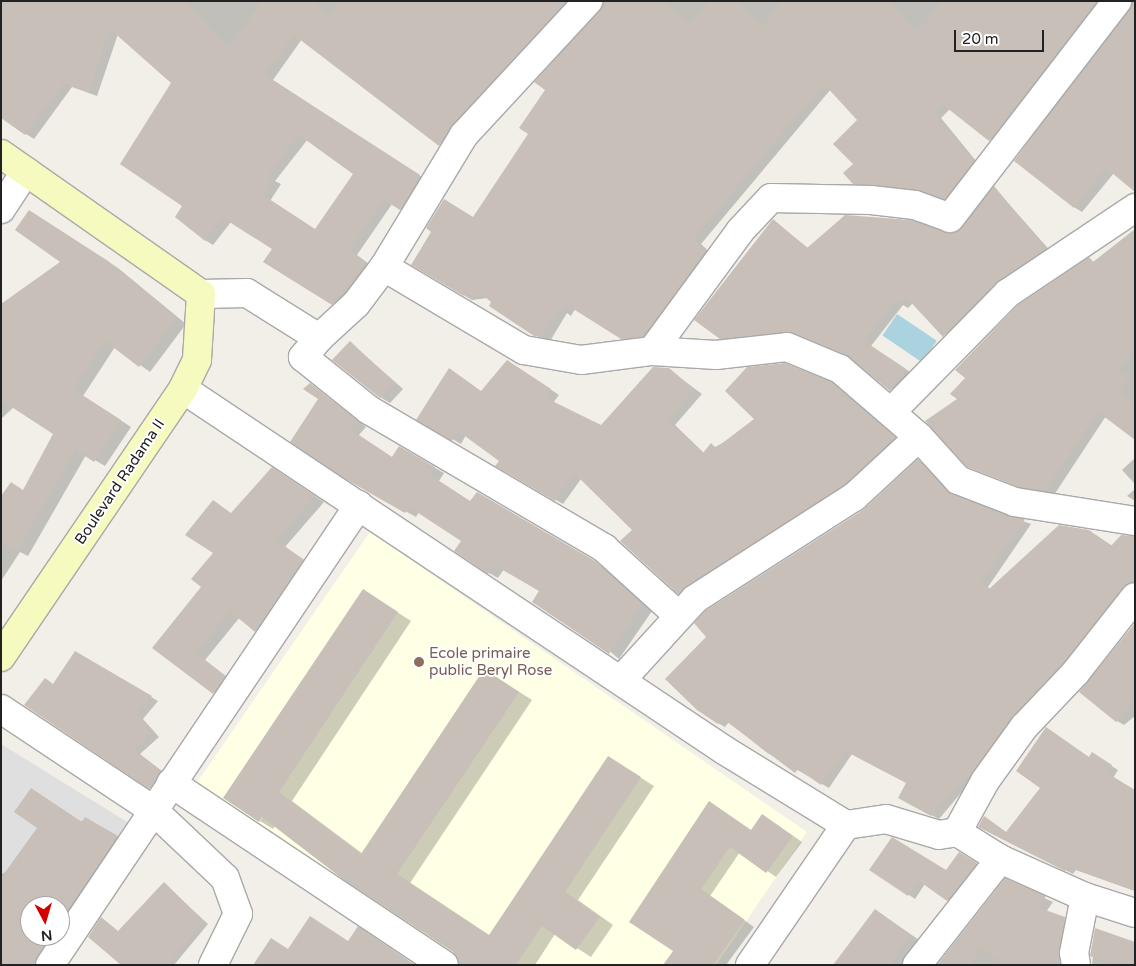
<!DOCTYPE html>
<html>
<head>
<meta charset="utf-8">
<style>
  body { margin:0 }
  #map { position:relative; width:1136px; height:966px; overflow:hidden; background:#f2efe9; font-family:"Varela Round",sans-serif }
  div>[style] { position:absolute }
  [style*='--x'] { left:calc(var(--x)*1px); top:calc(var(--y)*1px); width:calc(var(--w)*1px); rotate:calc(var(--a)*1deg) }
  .residential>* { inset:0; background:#e0dfdf }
  .education>* { inset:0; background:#ffffe5 }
  .water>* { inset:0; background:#aad3df; transform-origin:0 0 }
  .shadow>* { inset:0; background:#0003 }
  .building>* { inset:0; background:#c7bfb8 }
  .roads { filter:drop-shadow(1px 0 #a9a9a9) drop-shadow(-1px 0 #a9a9a9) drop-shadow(0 1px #a9a9a9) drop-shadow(0 -1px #a9a9a9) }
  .street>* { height:28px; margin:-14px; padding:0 14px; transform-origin:14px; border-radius:14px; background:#fff }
  .secondary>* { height:28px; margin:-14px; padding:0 14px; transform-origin:14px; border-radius:14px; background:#f7fabf }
  .dots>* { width:14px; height:14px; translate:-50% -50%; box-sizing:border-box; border:2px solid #fff; border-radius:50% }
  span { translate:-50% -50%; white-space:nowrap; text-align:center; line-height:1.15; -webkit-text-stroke:4px #fff; paint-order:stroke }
  .street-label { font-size:15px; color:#222 }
  .education-label { font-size:15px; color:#785e54 }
  .left { translate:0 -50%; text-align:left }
  .frame { position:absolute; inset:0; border:2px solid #222; pointer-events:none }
  .north { position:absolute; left:20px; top:896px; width:50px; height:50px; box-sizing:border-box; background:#fff; border:1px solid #a7a7a7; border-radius:50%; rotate:174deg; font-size:14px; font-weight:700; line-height:20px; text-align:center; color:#222 }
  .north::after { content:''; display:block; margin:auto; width:18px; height:22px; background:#d40000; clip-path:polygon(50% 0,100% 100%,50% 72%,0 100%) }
  .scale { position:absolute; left:954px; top:30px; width:90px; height:22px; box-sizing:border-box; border:2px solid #222; border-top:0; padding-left:6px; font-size:15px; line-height:18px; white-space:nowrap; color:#222; -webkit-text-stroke:4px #fff; paint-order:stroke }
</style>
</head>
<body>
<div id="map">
  <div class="residential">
    <div style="clip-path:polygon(evenodd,1px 744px,137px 828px,44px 965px,1px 965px,1px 744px,30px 906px,60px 906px,60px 936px,30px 936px,30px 906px)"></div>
  </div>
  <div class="education">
    <div style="clip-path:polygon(370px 532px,807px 832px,716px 965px,448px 965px,191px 791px)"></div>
  </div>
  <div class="water">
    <div style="left:897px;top:314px;width:48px;height:26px;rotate:34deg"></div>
  </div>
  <div class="shadow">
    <div style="clip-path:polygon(evenodd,1px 1px,579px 1px,448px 149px,302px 39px,273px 80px,428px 181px,408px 214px,392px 204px,357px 255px,373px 267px,341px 308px,265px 262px,274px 249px,231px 222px,213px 245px,205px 240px,184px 205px,173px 83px,118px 34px,97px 96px,72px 87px,34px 139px,26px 134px,1px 1px,308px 139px,355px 174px,315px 230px,270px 201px,281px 184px,275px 181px,308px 139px)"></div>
    <div style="clip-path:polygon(604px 1px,1108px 1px,998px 145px,950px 109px,941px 118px,981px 167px,953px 203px,926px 193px,863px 188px,854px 183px,858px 120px,831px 89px,701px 244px,714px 256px,652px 340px,630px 343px,575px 309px,571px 316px,567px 313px,550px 341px,534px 335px,488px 298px,472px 300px,412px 264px,474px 218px,530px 134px,547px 89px,536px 82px)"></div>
    <div style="clip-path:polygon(1132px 1px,1114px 173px,1082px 212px,1074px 207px)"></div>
    <div style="clip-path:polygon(995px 188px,1053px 254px,952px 340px,913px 303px,908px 308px,903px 305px,871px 346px,913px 374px,898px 394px,850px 356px,802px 336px,729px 343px,720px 338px,773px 220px,808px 248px,954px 235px)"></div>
    <div style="clip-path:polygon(46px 222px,118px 268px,186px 324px,150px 372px,115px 347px,83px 396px,131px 427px,105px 466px,86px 455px,28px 556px,20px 552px,1px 581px,1px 502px,24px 491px,55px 434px,14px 407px,1px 419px,1px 307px,62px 262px)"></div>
    <div style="clip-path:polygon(1135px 233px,1135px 438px,1106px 416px,1054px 495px,1028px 491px,968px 466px,959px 400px,1089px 259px,1094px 262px)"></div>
    <div style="clip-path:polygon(350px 342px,403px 389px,390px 403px,380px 397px)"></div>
    <div style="clip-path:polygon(515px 366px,559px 395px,553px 403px,601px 426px,668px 369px,702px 394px,675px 425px,704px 453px,831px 384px,903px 443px,853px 489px,687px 598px,679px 593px,634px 530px,581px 479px,563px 504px,497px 466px,501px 461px,466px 435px,461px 444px,418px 419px,481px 392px)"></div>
    <div style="clip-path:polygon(310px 384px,366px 427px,358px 436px,393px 458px,400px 448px,444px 473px,439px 481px,471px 502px,477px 493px,605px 568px,652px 611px,619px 659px,540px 591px,504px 569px,498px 578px,489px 573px,462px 540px,419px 512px,416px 517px,343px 476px,320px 399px)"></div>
    <div style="clip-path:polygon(1135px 458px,1135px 484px,1122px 470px)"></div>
    <div style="clip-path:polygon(918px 461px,956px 497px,1031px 524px,988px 587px,990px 589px,1096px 535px,1135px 561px,1135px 587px,939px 819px,906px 802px,907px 783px,852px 754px,829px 788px,766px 752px,729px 722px,725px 727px,718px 723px,863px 511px)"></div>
    <div style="clip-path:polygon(283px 475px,324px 502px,285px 547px,313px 566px,266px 636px,240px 617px,205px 660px,235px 683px,224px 699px,154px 648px,203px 587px,215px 553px,214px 501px,235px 518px)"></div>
    <div style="clip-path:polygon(1135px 489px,1135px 501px,1127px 496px)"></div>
    <div style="clip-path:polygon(377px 599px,411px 621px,292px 801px,363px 854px,485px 670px,532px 700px,410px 883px,490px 936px,622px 766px,654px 786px,578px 900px,613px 925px,591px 957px,555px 934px,535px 965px,459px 965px,454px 951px,275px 826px,273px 829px,260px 821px)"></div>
    <div style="clip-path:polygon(1135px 624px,1135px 716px,1124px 725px,1117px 721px)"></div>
    <div style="clip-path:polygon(75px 653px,158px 701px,143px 719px,159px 737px,140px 754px,168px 776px,157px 792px,25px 705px,54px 685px)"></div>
    <div style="clip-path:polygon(1089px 758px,1099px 758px,1118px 770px,1113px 778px,1135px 791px,1135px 891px,1076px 870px,1073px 874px,986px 830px,985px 817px,1007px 833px)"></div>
    <div style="clip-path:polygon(763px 815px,802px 842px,776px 877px,740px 852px,710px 896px,754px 927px,726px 965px,665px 965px,675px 951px,631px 921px,751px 831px)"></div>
    <div style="clip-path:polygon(85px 819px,124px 841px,60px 928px,60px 906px,30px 906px,30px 936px,59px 936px,43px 965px,1px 965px,1px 875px)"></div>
    <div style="clip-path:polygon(959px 853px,983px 868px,954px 904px,925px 884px,915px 899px,871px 869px,946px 872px)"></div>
    <div style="clip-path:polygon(1005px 880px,1053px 902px,1046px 912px,1073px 923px,1068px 965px,950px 965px)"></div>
    <div style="clip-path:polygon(164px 884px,208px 924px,174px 965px,131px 965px,119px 932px)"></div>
    <div style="clip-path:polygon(875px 910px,925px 944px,909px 965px,835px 965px)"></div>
    <div style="clip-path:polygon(1096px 929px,1135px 965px,1092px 965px)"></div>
  </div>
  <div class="building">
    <div style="clip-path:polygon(evenodd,1px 1px,184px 1px,229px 48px,262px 1px,312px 1px,328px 17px,340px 1px,555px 1px,562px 6px,453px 124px,439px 146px,294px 35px,265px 75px,420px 175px,400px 210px,384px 200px,349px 250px,366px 262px,332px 305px,263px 262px,272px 249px,223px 218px,205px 241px,175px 217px,182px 206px,120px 164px,171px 83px,110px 29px,89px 92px,64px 83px,25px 135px,1px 118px,1px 1px,299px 135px,353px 174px,315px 229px,263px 195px,273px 179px,268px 176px,299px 135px)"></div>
    <div style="clip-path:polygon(603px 1px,662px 1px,690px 23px,710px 1px,736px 1px,763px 25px,782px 1px,888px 1px,917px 32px,943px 1px,1097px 1px,989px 141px,942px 104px,934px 113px,974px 161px,945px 199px,917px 190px,853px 184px,843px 173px,853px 164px,833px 144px,857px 120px,824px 84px,694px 238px,706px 250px,643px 336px,621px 339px,567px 305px,563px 312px,558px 310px,542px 337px,534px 336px,489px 306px,491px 302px,480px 293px,475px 298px,466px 292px,464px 296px,411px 265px,431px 232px,426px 228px,444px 199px,473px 217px,528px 134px,519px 128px,545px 90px,534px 82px,599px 12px)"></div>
    <div style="clip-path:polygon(1132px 1px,1135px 1px,1135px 192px,1106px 168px,1074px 208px,1014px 161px)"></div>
    <div style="clip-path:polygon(994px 186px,1046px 249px,997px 282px,943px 337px,906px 297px,900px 305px,895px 301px,864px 341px,906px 369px,890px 391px,846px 355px,793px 333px,720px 339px,694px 320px,773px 219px,807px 248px,845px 215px,911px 220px,954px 233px)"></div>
    <div style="clip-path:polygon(29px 210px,108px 261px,177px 317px,139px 367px,105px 341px,73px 389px,121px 420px,94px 462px,76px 450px,17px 551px,1px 542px,1px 496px,11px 482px,23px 490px,53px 434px,1px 400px,1px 304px,60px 262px,15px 230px)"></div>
    <div style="clip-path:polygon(1135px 229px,1135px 350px,1117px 370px,1129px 378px,1119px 391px,1135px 404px,1135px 440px,1098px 412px,1045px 491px,1019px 487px,967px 467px,925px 421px,957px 399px,950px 394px,965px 378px,955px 370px,1018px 305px,1089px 257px,1093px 262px)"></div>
    <div style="clip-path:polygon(350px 341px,394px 383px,380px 398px,332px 360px)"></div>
    <div style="clip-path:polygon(507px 360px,551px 389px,546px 398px,601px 425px,653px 367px,669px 368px,694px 389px,668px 420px,703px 453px,711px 443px,716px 448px,754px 419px,725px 391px,747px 367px,785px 363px,832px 382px,896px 437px,844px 485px,678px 594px,620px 541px,632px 530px,574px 473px,555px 501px,495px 466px,499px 461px,458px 431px,452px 441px,416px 420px,449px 368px,481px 391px)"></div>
    <div style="clip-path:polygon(310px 383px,358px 421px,350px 429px,392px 457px,399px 446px,435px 467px,430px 475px,470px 501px,477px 492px,595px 561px,643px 604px,609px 654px,532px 602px,539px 591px,494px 565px,488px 574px,454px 551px,461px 541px,409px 507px,405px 513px,342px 477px,290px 442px,318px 399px,303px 389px)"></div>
    <div style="clip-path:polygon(918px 459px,952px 494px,1025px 519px,981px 582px,989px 589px,1059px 525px,1089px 530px,1111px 546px,1121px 535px,1135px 536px,1135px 582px,1123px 587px,1064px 662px,1011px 718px,971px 774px,931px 816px,898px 798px,906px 783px,845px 751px,821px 785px,798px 769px,795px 773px,722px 718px,718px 724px,697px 710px,665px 679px,706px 637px,694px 623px,705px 611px,863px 510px)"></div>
    <div style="clip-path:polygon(272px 467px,315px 496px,276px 540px,304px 560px,255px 632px,230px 611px,196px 653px,225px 676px,213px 694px,152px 648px,201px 587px,191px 579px,213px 553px,185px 535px,213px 500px,231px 513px)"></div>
    <div style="clip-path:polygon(363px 589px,398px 612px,279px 792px,361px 854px,484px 669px,519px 692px,397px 874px,489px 935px,608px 756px,641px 777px,565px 892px,600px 917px,576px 950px,542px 926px,516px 965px,459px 965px,453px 952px,344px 880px,262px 817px,259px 822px,223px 798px)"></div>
    <div style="clip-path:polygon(1135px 623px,1135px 699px,1116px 722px,1079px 692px)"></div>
    <div style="clip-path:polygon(75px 651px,152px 696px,137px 714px,153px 732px,133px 750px,162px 771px,149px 789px,24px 705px,45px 678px,53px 684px)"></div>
    <div style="clip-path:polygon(1046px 727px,1089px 757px,1092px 752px,1112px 765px,1107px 773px,1135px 790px,1135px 891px,1068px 867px,1065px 871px,978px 827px,984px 816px,1006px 832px,1040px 788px,1016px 771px)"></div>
    <div style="clip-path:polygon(31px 788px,82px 822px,85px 817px,118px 836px,60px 922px,60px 906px,30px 906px,30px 936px,51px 936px,34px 965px,1px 965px,1px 878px,37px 828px,14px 812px)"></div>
    <div style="clip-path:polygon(709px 801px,751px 830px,762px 814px,793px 836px,766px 873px,730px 847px,701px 889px,745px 920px,713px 965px,663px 965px,673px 951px,629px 922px)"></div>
    <div style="clip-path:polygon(892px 837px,946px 870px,959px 852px,977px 863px,947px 901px,919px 881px,908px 896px,869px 870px)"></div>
    <div style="clip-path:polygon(1005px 878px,1046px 896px,1037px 907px,1065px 917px,1060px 965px,1004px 965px,981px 948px,970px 965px,937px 965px)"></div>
    <div style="clip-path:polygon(164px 882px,204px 921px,168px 965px,121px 965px,88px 937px,101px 917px,118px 931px)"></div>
    <div style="clip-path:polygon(875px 909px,911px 935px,889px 965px,833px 965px)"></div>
    <div style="clip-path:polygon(310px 916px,348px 941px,358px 926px,415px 965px,253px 965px,271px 938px,288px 949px)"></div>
    <div style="clip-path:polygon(1095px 928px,1135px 942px,1135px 965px,1114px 965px,1090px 956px)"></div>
  </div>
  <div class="roads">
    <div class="street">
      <div style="--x:1;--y:209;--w:45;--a:-56.7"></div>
      <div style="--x:384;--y:267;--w:163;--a:30.7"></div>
      <div style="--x:524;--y:350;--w:58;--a:10"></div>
      <div style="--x:581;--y:360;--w:72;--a:-7.2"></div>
      <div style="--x:652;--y:351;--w:149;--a:-53.7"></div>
      <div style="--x:740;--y:231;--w:45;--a:-46.8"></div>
      <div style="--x:771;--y:198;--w:100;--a:1.1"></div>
      <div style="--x:871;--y:200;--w:44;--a:6.5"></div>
      <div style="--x:915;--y:205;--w:37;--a:20"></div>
      <div style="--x:950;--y:218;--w:274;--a:-52.4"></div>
      <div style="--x:201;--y:294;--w:46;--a:-1.2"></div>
      <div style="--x:247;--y:293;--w:85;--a:32"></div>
      <div style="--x:319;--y:338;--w:50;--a:-42.6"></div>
      <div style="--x:356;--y:304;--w:46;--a:-52.9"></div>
      <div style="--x:384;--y:267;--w:154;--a:-58.8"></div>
      <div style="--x:464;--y:135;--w:183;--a:-47.2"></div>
      <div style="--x:319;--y:338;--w:25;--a:130"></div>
      <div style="--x:303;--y:357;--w:85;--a:38.8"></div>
      <div style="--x:369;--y:410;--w:273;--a:30.4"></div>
      <div style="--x:604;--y:548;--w:100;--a:42.2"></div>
      <div style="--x:652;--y:351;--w:64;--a:3.6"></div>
      <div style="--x:716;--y:355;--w:71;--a:-6.4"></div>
      <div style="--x:787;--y:347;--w:57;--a:22.5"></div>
      <div style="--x:840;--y:369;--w:104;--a:40.7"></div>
      <div style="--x:919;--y:437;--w:58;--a:47.8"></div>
      <div style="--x:958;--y:480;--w:61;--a:21.1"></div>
      <div style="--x:1015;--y:502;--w:121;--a:9"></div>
      <div style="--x:183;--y:389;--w:650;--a:33.71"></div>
      <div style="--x:724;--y:750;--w:143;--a:31.6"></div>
      <div style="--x:846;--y:825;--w:40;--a:-8.5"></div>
      <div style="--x:886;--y:819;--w:55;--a:16.8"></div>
      <div style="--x:939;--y:835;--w:18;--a:-9"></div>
      <div style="--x:957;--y:832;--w:51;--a:32.1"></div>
      <div style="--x:1000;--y:859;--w:93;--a:24.1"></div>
      <div style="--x:1085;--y:897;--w:52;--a:17.7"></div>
      <div style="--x:891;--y:412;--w:167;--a:-45.5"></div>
      <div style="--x:1008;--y:293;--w:153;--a:-33.8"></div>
      <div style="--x:622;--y:679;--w:108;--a:-47.6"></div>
      <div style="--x:695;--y:599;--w:189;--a:-32.7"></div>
      <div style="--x:854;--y:497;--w:88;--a:-42.7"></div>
      <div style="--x:1;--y:709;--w:182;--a:33.6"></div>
      <div style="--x:153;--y:810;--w:99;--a:43.4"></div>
      <div style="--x:225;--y:878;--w:38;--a:70"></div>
      <div style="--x:238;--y:914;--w:57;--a:116.1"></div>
      <div style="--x:171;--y:783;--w:328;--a:33.7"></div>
      <div style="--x:957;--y:832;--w:58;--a:-61.2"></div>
      <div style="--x:985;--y:781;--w:67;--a:-54.2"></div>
      <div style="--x:1024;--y:727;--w:76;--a:-46.6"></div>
      <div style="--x:1076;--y:672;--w:95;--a:-51.8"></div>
      <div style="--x:50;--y:965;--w:554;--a:-56.11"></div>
      <div style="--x:750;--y:965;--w:170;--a:-55.6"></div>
      <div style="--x:917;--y:965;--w:135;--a:-51.9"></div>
      <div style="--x:1076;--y:965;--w:12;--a:-99"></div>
      <div style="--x:1074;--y:953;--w:57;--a:-78.9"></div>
    </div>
    <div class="secondary">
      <div style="--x:1;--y:154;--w:244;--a:35"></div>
      <div style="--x:201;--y:294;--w:66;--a:93.5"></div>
      <div style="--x:197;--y:360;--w:32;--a:116"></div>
      <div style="--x:183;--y:389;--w:324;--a:124.2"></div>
    </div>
  </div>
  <div class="dots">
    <div style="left:419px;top:662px;background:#8d6e63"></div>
  </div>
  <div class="street-label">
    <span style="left:120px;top:482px;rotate:-56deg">Boulevard Radama II</span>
  </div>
  <div class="education-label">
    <span class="left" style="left:429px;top:662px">Ecole primaire<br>public Beryl Rose</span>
  </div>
  <div class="frame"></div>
  <div class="north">N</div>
  <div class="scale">20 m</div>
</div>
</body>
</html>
